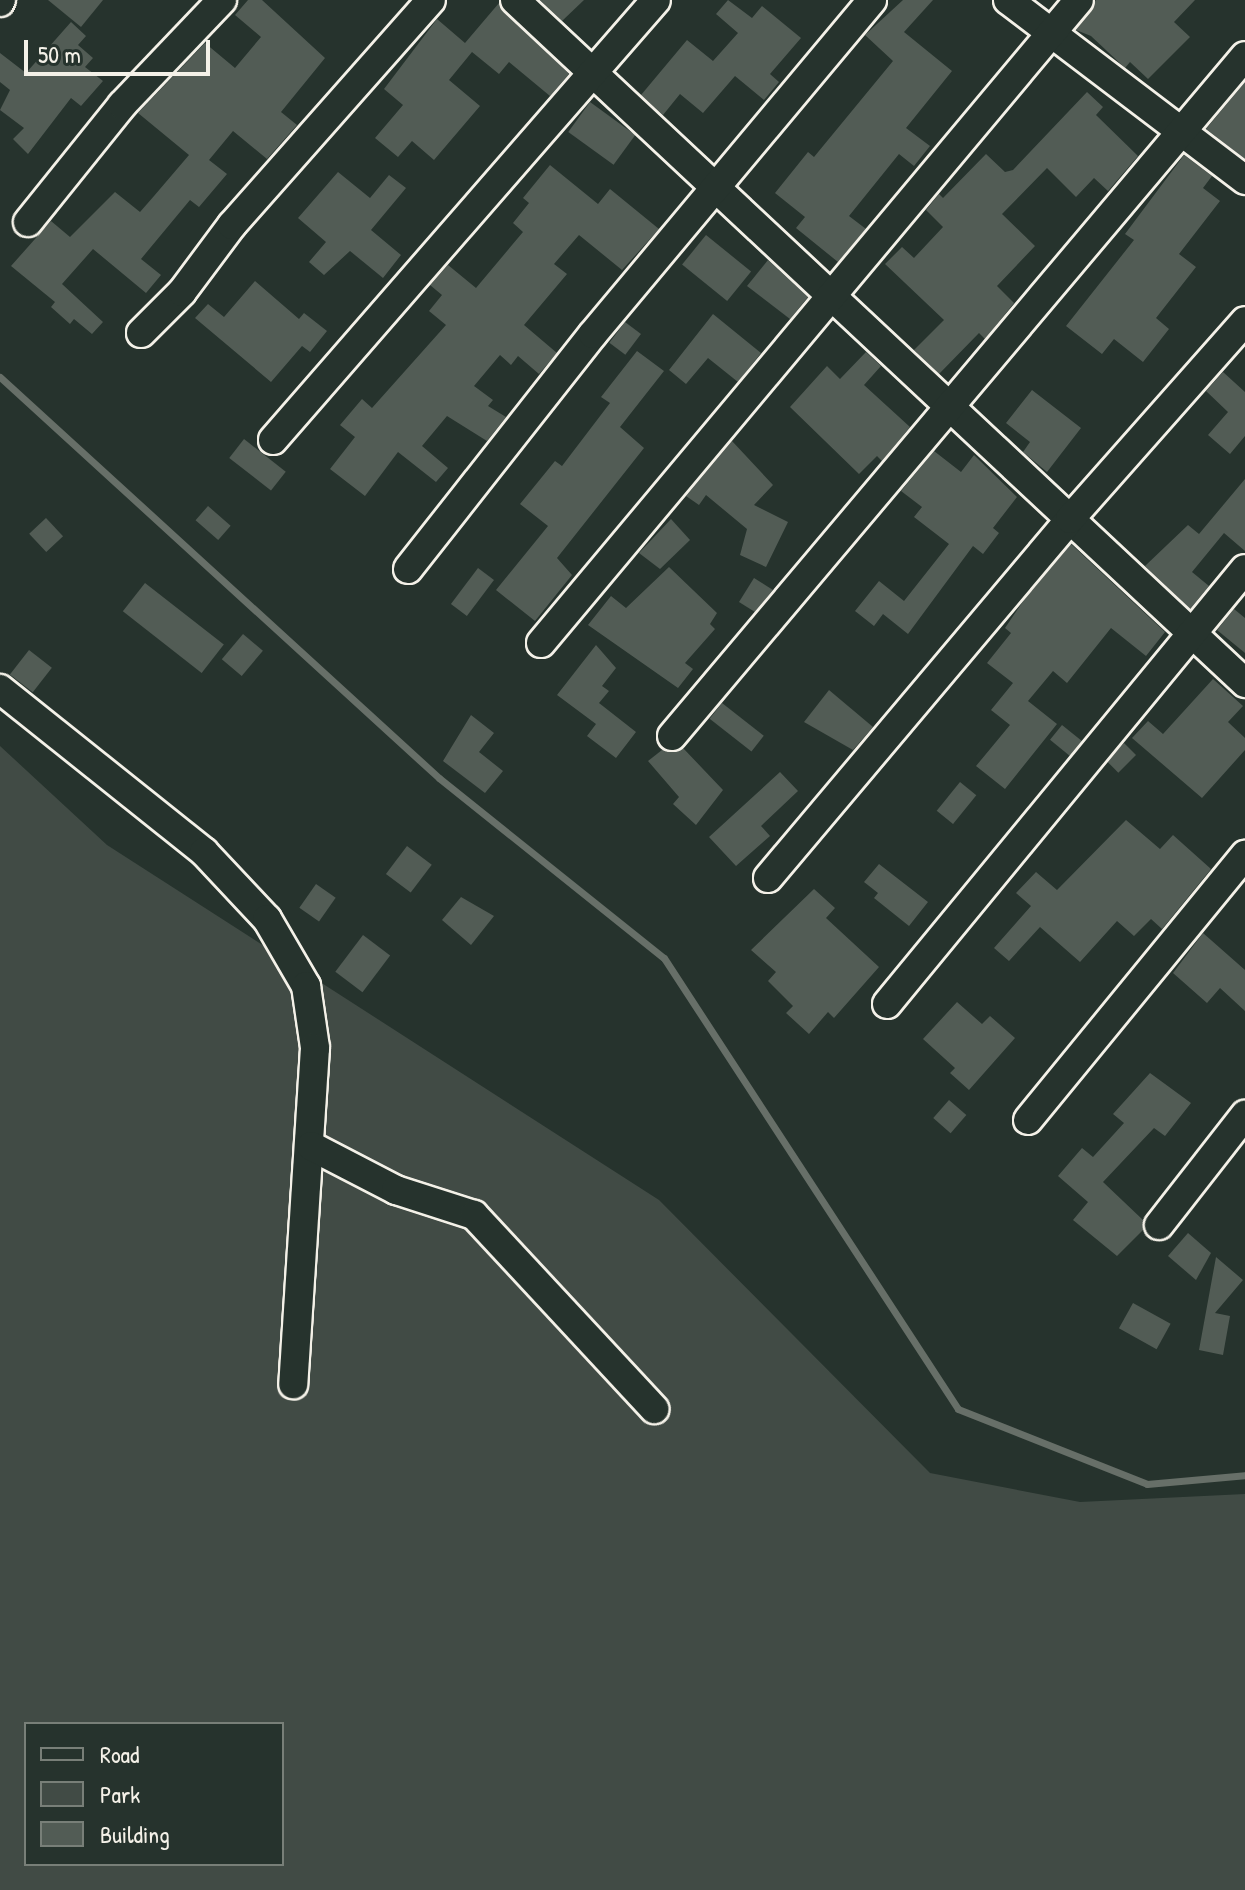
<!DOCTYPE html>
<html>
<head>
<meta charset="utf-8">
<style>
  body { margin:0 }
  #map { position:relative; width:1245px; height:1890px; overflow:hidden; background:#26332d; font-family:"Patrick Hand",sans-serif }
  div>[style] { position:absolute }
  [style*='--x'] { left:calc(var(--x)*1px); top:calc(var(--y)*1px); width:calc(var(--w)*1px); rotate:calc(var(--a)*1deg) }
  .green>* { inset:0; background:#414b45 }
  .stream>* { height:7px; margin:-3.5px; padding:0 3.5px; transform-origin:3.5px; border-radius:3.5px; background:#676f68 }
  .building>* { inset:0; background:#525c55; transform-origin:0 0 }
  .roads { filter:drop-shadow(2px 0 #f4f1e8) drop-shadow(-2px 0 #f4f1e8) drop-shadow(0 2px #f4f1e8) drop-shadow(0 -2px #f4f1e8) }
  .street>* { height:28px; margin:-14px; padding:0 14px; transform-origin:14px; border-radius:14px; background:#26332d }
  span { translate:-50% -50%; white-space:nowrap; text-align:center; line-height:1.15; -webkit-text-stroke:8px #26332d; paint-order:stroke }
  .legend { position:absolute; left:24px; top:1722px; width:260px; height:144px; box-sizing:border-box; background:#26332d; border:2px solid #787f78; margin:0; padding:10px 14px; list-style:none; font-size:24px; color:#f4f1e8 }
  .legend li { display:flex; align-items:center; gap:16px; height:40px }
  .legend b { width:40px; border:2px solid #787f78 }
  .scale { position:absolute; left:24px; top:40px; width:186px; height:36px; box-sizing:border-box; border:4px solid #f4f1e8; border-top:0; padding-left:10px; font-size:24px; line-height:28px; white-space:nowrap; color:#f4f1e8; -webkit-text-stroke:6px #26332d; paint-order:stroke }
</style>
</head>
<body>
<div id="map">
  <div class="green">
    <div style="clip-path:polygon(evenodd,0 746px,107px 845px,659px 1200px,930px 1473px,1080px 1502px,1245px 1494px,1245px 1890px,0 1890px,0 746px,26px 1724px,282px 1724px,282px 1864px,26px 1864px,26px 1724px)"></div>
  </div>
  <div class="stream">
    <div style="--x:0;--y:377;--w:595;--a:42.41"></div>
    <div style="--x:439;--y:778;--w:288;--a:38.7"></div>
    <div style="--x:664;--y:958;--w:538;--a:56.9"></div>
    <div style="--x:958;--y:1409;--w:203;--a:21.6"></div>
    <div style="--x:1147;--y:1484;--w:98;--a:-5.2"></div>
  </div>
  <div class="building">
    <div style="clip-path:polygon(48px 0,103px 0,81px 27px)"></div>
    <div style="clip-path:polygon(248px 0,262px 0,325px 58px,281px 112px,297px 125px,267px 159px,233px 131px,209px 160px,227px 174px,199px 207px,190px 200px,141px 259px,161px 275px,146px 293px,93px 249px,62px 284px,103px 322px,92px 334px,74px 319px,70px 324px,51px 307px,55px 302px,11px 266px,51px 221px,70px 237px,115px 192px,140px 212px,154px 196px,189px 155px,138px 113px,205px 43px,235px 68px,261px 37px,235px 15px)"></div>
    <div style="clip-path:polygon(540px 0,584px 0,562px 21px)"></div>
    <div style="clip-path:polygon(728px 0,752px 18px,762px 6px,801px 38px,770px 74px,779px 82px,764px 100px,735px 76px,703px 113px,680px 94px,663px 115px,641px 95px,687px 40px,713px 61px,738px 33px,716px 14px)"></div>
    <div style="clip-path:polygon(903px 0,933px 0,904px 32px,952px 71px,906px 128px,930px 146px,914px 166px,899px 154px,849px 216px,866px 229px,838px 262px,796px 228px,805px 217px,775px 193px,808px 152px,814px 157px,893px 61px,865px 35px)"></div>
    <div style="clip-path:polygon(1096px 0,1195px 0,1174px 22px,1190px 37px,1148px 79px,1130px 62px,1125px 68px,1091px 36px,1076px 30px)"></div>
    <div style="clip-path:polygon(499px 3px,569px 74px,550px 96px,509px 62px,499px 74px,472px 52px,449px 80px,480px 106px,434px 160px,412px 141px,398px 157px,375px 138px,403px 105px,384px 89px,437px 19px,465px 43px)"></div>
    <div style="clip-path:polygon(71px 22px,86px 36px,78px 45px,93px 58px,85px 67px,103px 81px,81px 106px,71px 98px,28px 154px,13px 139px,24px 128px,0 110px,10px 90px,0 82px,0 53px,26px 73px)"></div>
    <div style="clip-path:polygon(1245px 82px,1245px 159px,1206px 129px)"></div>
    <div style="clip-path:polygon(1087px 92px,1103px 107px,1096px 115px,1138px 156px,1108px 191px,1094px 178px,1076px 197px,1047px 168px,1002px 214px,1035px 246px,997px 286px,1014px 303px,985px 339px,979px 333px,939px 374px,914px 350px,944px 320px,885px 264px,902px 247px,914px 258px,943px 227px,926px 210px,939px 194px,943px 198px,986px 154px,1005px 172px,1013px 170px)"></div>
    <div style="left:590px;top:102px;width:56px;height:37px;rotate:36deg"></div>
    <div style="clip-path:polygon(1184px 155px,1212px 176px,1203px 188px,1220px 201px,1179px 254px,1196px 267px,1156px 318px,1169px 329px,1143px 362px,1114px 339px,1102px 354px,1066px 326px,1134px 240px,1125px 234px)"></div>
    <div style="clip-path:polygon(550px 165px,598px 204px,610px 189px,659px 229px,622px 270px,579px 235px,554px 264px,567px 274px,524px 325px,557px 353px,539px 374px,518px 356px,511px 365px,500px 355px,474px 386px,493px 400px,488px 406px,506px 417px,487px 441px,447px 416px,422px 446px,448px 468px,436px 482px,398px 452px,365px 496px,330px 469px,355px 437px,340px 425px,362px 399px,372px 408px,446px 325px,429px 311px,442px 295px,430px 285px,448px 265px,476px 288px,523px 232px,513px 223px,529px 203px,523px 198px)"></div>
    <div style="clip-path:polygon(338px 172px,370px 198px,389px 175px,406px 188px,371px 230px,401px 255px,383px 278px,350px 251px,324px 275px,309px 262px,326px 242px,298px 218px)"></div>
    <div style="left:706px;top:235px;width:58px;height:38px;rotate:39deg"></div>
    <div style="clip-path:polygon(768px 260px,808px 297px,790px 319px,747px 286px)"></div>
    <div style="clip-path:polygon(255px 281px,299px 319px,304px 313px,327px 331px,310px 352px,302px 346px,271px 382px,195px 318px,208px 304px,224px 317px)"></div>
    <div style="clip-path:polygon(713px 314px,761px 353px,738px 382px,708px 358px,686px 384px,669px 370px)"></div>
    <div style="left:625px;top:322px;width:20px;height:26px;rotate:37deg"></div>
    <div style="clip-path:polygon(637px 351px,664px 371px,620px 427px,644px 448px,557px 558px,572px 575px,535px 621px,496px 590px,548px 526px,520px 504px,555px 461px,562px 466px,610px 403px,601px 397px)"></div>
    <div style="clip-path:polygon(866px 352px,881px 366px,864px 385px,910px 427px,882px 461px,877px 456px,859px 474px,790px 407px,827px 366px,840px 379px)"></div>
    <div style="clip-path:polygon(1223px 372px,1245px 392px,1245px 436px,1230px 454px,1208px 435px,1228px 412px,1206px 391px)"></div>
    <div style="clip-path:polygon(1032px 390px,1081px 428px,1047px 472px,1023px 452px,1030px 442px,1006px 423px)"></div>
    <div style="left:244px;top:439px;width:53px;height:24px;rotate:38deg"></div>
    <div style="clip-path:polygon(732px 441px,773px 485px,754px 505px,788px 522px,766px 567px,740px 555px,747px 529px,706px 495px,699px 505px,686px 496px)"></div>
    <div style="clip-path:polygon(934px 451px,961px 472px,974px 455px,1017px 497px,993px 528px,999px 533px,983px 554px,973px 546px,908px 634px,883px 614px,874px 626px,855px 611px,879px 581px,904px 601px,949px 544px,914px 517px,922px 507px,901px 491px)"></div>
    <div style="clip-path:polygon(1245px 479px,1245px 551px,1224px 533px,1192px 572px,1209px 586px,1190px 609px,1145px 566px,1188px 525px,1199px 534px)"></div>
    <div style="left:208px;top:506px;width:30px;height:19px;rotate:41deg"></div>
    <div style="left:46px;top:518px;width:25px;height:23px;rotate:47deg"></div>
    <div style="clip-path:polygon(671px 519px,690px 540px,660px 569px,639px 553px)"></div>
    <div style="clip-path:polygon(1071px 544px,1165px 632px,1146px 656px,1111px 628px,1067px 683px,1053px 671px,1028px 701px,1057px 724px,1005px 789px,976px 766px,1010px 725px,991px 710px,1013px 683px,987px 663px,1011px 633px,1005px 628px,1026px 597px)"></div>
    <div style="clip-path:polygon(669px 567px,717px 613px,710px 624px,715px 629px,685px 663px,693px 669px,678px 688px,588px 625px,611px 596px,626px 608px)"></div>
    <div style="left:478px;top:568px;width:20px;height:45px;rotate:37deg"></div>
    <div style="clip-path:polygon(754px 578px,773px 590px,755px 612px,739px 602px)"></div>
    <div style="left:145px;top:583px;width:100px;height:36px;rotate:38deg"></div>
    <div style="clip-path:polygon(1234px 609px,1245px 618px,1245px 653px,1217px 630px)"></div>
    <div style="left:243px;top:634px;width:26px;height:33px;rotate:40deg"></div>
    <div style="clip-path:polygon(596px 645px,616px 668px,602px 686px,609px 691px,599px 703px,636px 732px,616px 758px,587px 736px,596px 724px,557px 695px)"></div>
    <div style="left:29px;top:650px;width:29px;height:31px;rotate:38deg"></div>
    <div style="clip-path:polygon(1213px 679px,1243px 706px,1228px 722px,1245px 738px,1245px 750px,1202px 798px,1132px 738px,1148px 721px,1163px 734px)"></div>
    <div style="clip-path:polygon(829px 690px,873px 727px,853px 750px,804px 722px)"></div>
    <div style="left:722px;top:703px;width:53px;height:20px;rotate:38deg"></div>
    <div style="clip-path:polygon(471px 715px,494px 733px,479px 752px,503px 771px,485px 793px,443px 761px)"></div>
    <div style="left:1062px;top:725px;width:26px;height:19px;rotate:39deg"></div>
    <div style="left:1124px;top:743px;width:17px;height:25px;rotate:45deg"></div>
    <div style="clip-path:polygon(683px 748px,723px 790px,696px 825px,673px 804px,679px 797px,648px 761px,662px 750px)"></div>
    <div style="clip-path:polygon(780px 772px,798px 791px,761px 826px,770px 836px,736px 866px,709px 837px)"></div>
    <div style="left:960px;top:782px;width:21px;height:37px;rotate:39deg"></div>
    <div style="clip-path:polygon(1126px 820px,1160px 849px,1173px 835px,1211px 869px,1162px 929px,1151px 919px,1134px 936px,1117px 921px,1080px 962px,1040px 927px,1009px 961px,994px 948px,1031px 906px,1016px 893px,1036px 872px,1057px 890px)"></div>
    <div style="left:407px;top:846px;width:31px;height:35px;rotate:37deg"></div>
    <div style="clip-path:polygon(879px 864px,928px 902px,909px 926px,874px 898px,878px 893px,864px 882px)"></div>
    <div style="left:316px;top:884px;width:24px;height:29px;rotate:35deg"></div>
    <div style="clip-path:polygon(814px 889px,835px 908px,826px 918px,879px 967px,834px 1018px,828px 1012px,809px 1034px,786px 1013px,793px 1006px,768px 981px,776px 972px,751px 950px)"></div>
    <div style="clip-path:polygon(461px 897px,494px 916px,471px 945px,442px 920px)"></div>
    <div style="clip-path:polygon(1203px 933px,1245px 970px,1245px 1011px,1220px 988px,1207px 1003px,1173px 973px)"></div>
    <div style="left:363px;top:935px;width:34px;height:46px;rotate:37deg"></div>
    <div style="clip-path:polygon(957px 1002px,982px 1024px,990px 1016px,1015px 1038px,969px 1090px,950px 1073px,955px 1068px,923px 1039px)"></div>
    <div style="clip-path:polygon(1150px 1073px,1191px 1103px,1165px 1136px,1154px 1128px,1103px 1182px,1143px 1220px,1143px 1230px,1117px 1256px,1073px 1220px,1088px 1202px,1058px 1176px,1082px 1148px,1093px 1157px,1124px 1123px,1113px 1114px)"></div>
    <div style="left:949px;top:1100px;width:23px;height:24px;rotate:41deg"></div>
    <div style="clip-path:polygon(1188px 1233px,1211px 1253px,1196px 1280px,1168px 1256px)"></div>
    <div style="clip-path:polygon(1216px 1257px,1243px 1280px,1215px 1313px,1230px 1316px,1223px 1355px,1199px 1350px)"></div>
    <div style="left:1133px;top:1303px;width:43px;height:29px;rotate:29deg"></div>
  </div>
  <div class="roads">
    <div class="street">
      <div style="--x:515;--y:0;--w:1000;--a:43.09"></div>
      <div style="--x:1008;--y:0;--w:298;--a:37.2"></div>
      <div style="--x:0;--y:2;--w:2;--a:-63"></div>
      <div style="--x:28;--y:222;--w:150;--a:-51.2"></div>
      <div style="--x:122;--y:105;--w:145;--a:-46.4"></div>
      <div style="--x:141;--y:333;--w:58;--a:-45"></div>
      <div style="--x:182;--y:292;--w:84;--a:-53.3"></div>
      <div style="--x:232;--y:225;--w:300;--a:-48.5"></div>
      <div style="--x:273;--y:440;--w:583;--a:-48.96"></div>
      <div style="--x:408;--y:569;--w:299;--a:-51.8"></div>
      <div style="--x:593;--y:334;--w:435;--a:-50.1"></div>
      <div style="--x:541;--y:643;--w:838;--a:-50.08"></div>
      <div style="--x:0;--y:689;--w:261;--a:38.6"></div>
      <div style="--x:204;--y:852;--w:92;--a:46.8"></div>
      <div style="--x:267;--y:919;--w:78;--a:59.8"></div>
      <div style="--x:306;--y:986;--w:63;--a:81.7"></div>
      <div style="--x:315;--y:1048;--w:337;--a:93.7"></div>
      <div style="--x:672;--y:736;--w:889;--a:-49.88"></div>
      <div style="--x:768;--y:878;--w:469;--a:-49.9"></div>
      <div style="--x:1070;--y:519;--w:264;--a:-48.5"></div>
      <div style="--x:887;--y:1004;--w:563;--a:-50.55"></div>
      <div style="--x:1028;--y:1120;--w:343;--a:-50.7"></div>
      <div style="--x:311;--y:1146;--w:96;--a:27.4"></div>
      <div style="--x:396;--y:1190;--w:82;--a:17.8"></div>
      <div style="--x:474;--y:1215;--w:265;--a:47.1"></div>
      <div style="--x:1159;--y:1225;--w:140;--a:-52"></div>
    </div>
  </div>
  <ul class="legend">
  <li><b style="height:10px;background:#26332d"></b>Road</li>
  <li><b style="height:22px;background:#414b45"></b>Park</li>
  <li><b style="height:22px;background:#525c55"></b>Building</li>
  </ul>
  <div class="scale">50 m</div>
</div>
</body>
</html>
